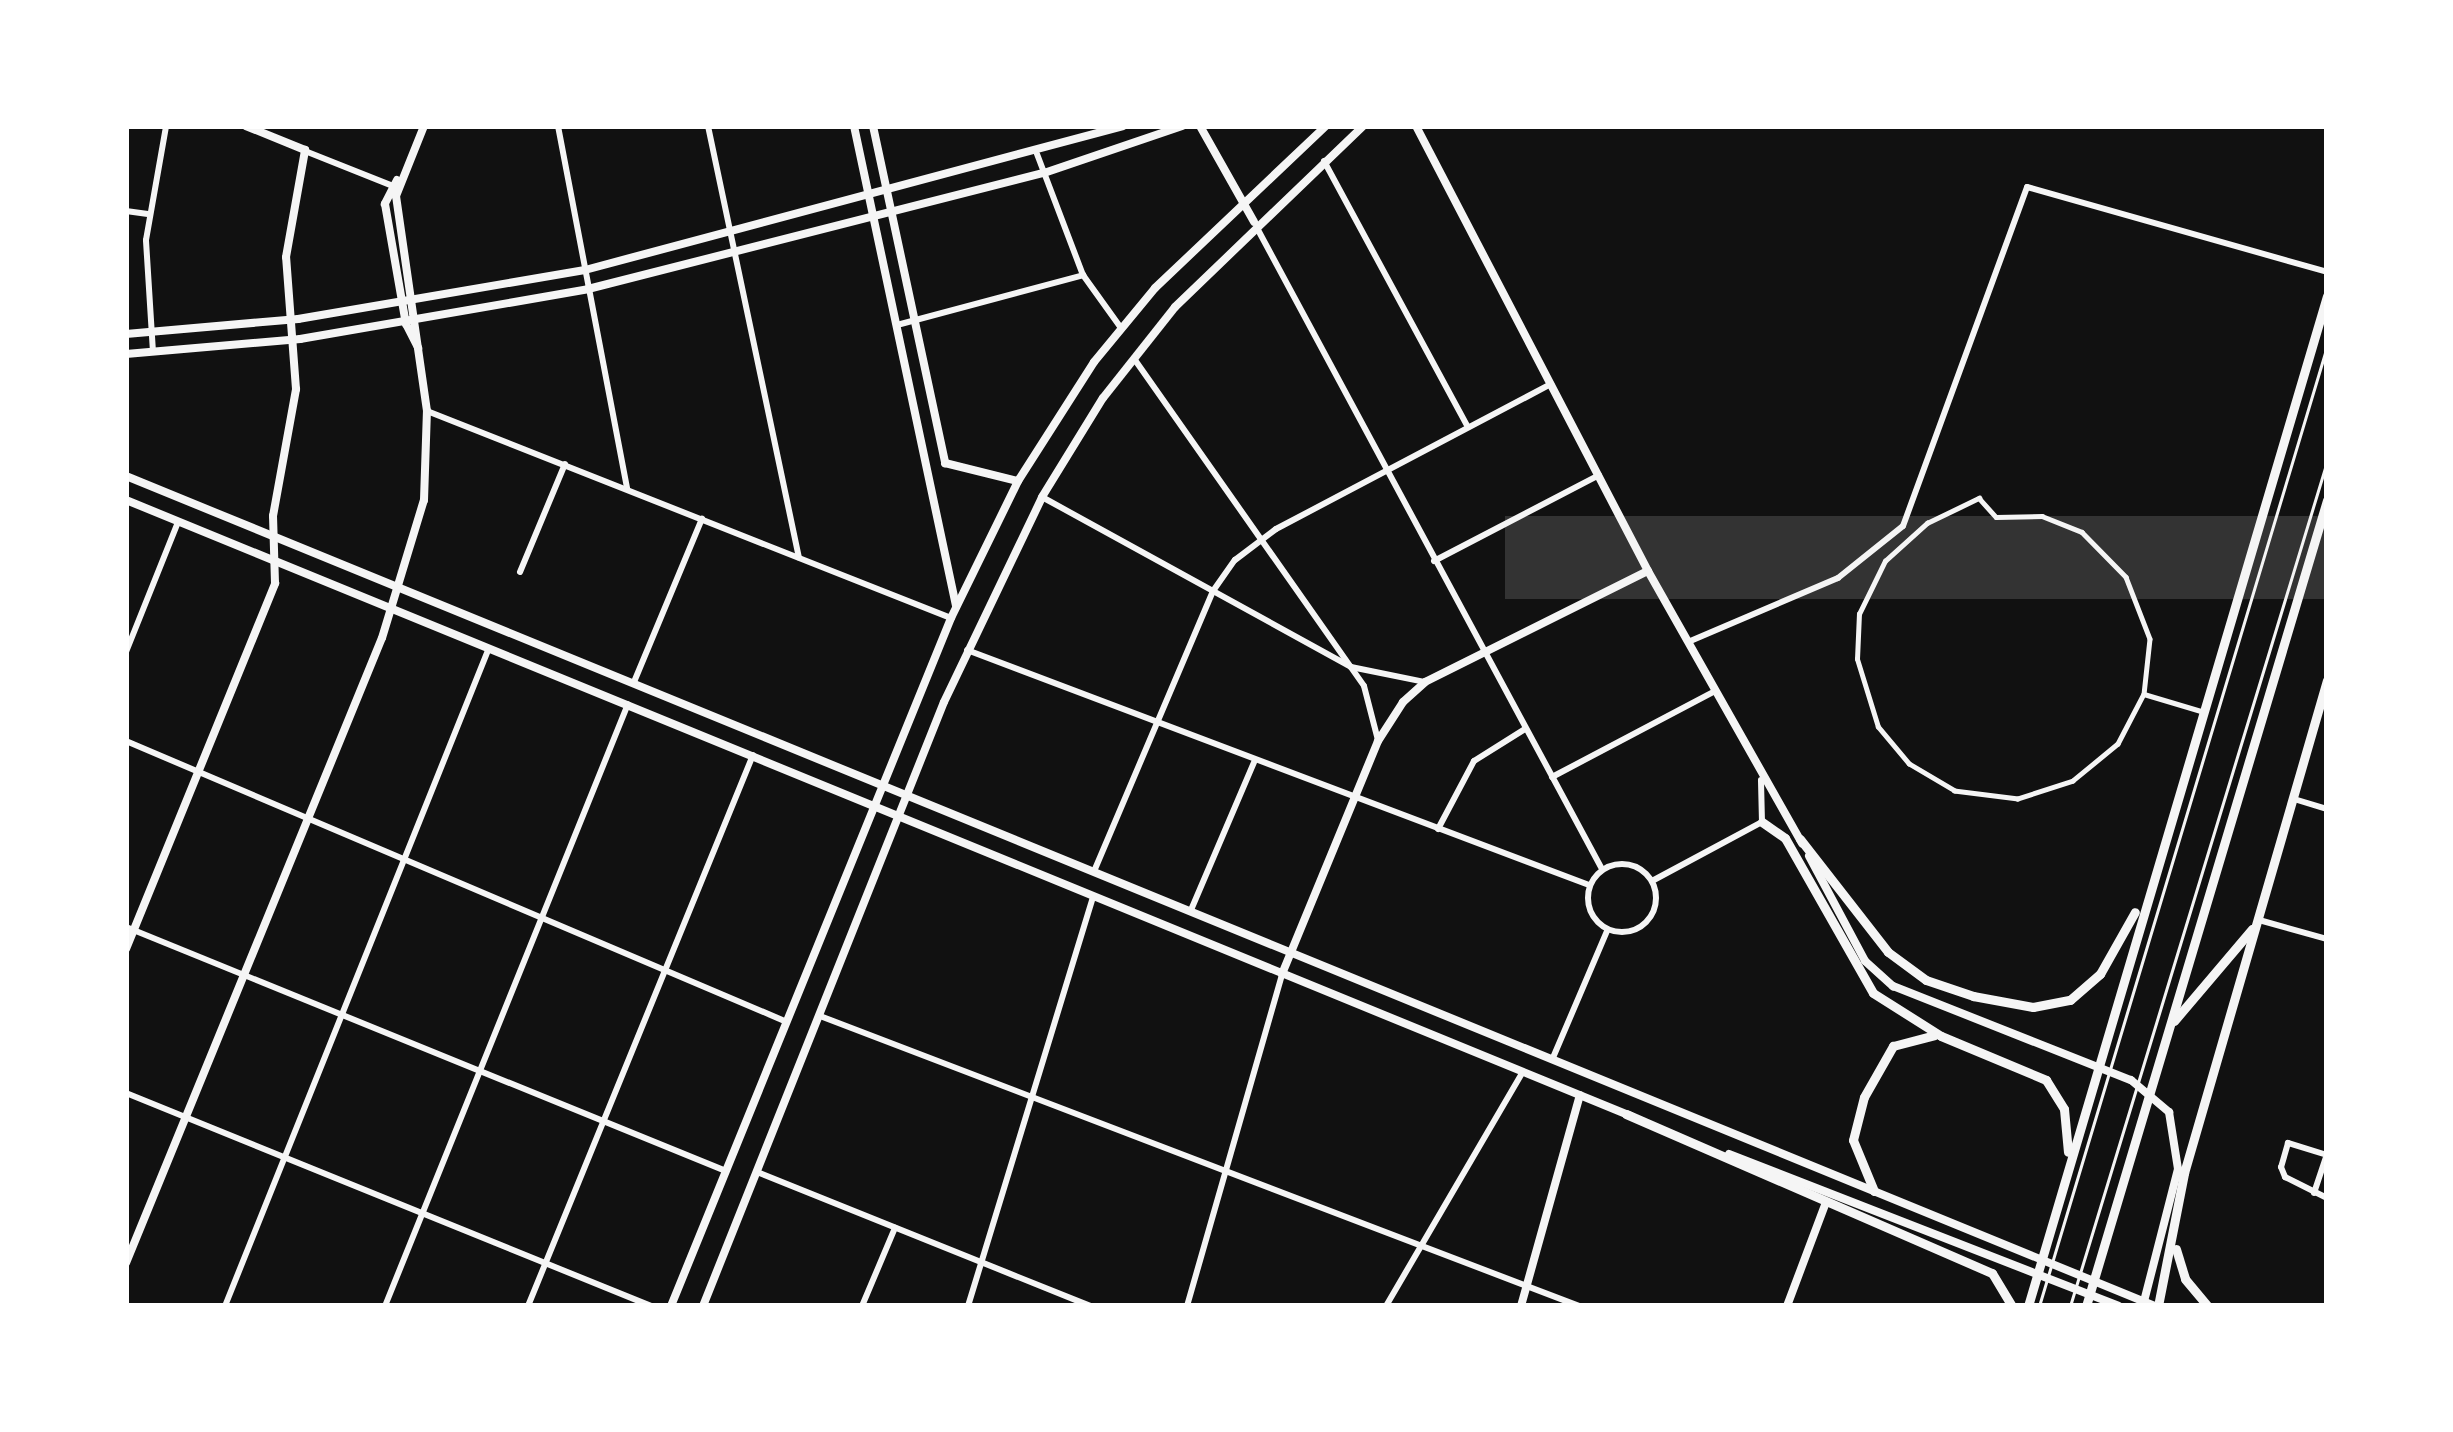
<!DOCTYPE html>
<html>
<head>
<meta charset="utf-8">
<style>
  body { margin:0 }
  #map { position:relative; width:2453px; height:1432px; overflow:hidden; background:#111; font-family:Mulish,sans-serif }
  div>[style] { position:absolute }
  [style*='--x'] { left:calc(var(--x)*1px); top:calc(var(--y)*1px); width:calc(var(--w)*1px); rotate:calc(var(--a)*1deg) }
  .water>* { inset:0; background:#333; transform-origin:0 0 }
  .service>* { height:3px; margin:-1.5px; padding:0 1.5px; transform-origin:1.5px; border-radius:1.5px; background:#f5f5f5 }
  .pedestrian>* { height:4.5px; margin:-2.25px; padding:0 2.25px; transform-origin:2.25px; border-radius:2.25px; background:#f5f5f5 }
  .minor>* { height:6px; margin:-3px; padding:0 3px; transform-origin:3px; border-radius:3px; background:#f5f5f5 }
  .minor>.ring { margin:-3px; padding:0; box-sizing:content-box; background:none; border:6px solid #f5f5f5; border-radius:50% }
  .tertiary>* { height:8px; margin:-4px; padding:0 4px; transform-origin:4px; border-radius:4px; background:#f5f5f5 }
  .secondary>* { height:8px; margin:-4px; padding:0 4px; transform-origin:4px; border-radius:4px; background:#f5f5f5 }
  .trunk>* { height:9px; margin:-4.5px; padding:0 4.5px; transform-origin:4.5px; border-radius:4.5px; background:#f5f5f5 }
  span { translate:-50% -50%; white-space:nowrap; text-align:center; line-height:1.15; -webkit-text-stroke:10px #fff; paint-order:stroke }
  .frame { position:absolute; inset:0; border:129px solid #fff; pointer-events:none }
</style>
</head>
<body>
<div id="map">
  <div class="water">
    <div style="left:2327px;top:516px;width:83px;height:822px;rotate:90deg"></div>
  </div>
  <div class="service">
    <div style="--x:2039;--y:1306;--w:1002;--a:-73.3"></div>
    <div style="--x:2070;--y:1306;--w:883;--a:-73.08"></div>
  </div>
  <div class="pedestrian">
    <div style="--x:1979;--y:498;--w:25;--a:48"></div>
    <div style="--x:1996;--y:517;--w:46;--a:-1.2"></div>
    <div style="--x:2042;--y:516;--w:43;--a:21.8"></div>
    <div style="--x:2082;--y:532;--w:63;--a:45.6"></div>
    <div style="--x:2126;--y:577;--w:66;--a:68.8"></div>
    <div style="--x:2150;--y:639;--w:55;--a:96.2"></div>
    <div style="--x:2144;--y:694;--w:56;--a:117.5"></div>
    <div style="--x:2118;--y:744;--w:58;--a:140.6"></div>
    <div style="--x:2073;--y:781;--w:58;--a:161.9"></div>
    <div style="--x:2018;--y:799;--w:64;--a:-172.8"></div>
    <div style="--x:1955;--y:791;--w:53;--a:-149.6"></div>
    <div style="--x:1909;--y:764;--w:48;--a:-130"></div>
    <div style="--x:1878;--y:727;--w:71;--a:-107.2"></div>
    <div style="--x:1857;--y:659;--w:45;--a:-87.5"></div>
    <div style="--x:1859;--y:614;--w:59;--a:-63.9"></div>
    <div style="--x:1885;--y:561;--w:57;--a:-42.1"></div>
    <div style="--x:1927;--y:523;--w:58;--a:-25.7"></div>
    <div style="--x:2144;--y:694;--w:59;--a:16.6"></div>
  </div>
  <div class="minor">
    <div style="--x:558;--y:126;--w:369;--a:79.2"></div>
    <div style="--x:708;--y:126;--w:441;--a:78.1"></div>
    <div style="--x:305;--y:151;--w:95;--a:21.7"></div>
    <div style="--x:1037;--y:154;--w:129;--a:69.2"></div>
    <div style="--x:1083;--y:275;--w:65;--a:54.4"></div>
    <div style="--x:1324;--y:161;--w:302;--a:61.6"></div>
    <div style="--x:126;--y:211;--w:22;--a:8"></div>
    <div style="--x:1257;--y:228;--w:728;--a:61.71"></div>
    <div style="--x:897;--y:325;--w:193;--a:-15"></div>
    <div style="--x:153;--y:352;--w:112;--a:-93.6"></div>
    <div style="--x:146;--y:240;--w:116;--a:-80"></div>
    <div style="--x:1135;--y:360;--w:398;--a:54.9"></div>
    <div style="--x:1364;--y:686;--w:56;--a:75.5"></div>
    <div style="--x:427;--y:411;--w:563;--a:21.56"></div>
    <div style="--x:1042;--y:497;--w:353;--a:28.8"></div>
    <div style="--x:1351;--y:667;--w:76;--a:11.5"></div>
    <div style="--x:1434;--y:561;--w:186;--a:-27.5"></div>
    <div style="--x:520;--y:572;--w:117;--a:-67.4"></div>
    <div style="--x:1688;--y:642;--w:163;--a:-23.1"></div>
    <div style="--x:1838;--y:578;--w:83;--a:-38.7"></div>
    <div style="--x:1903;--y:526;--w:361;--a:-69.9"></div>
    <div style="--x:2027;--y:187;--w:312;--a:15.8"></div>
    <div style="--x:967;--y:650;--w:665;--a:20.7"></div>
    <div style="--x:126;--y:652;--w:140;--a:-68.2"></div>
    <div style="--x:634;--y:682;--w:177;--a:-67.4"></div>
    <div style="--x:126;--y:741;--w:718;--a:23.03"></div>
    <div style="--x:1552;--y:777;--w:182;--a:-27.8"></div>
    <div style="--x:2294;--y:799;--w:34;--a:17"></div>
    <div style="--x:1438;--y:829;--w:77;--a:-62.1"></div>
    <div style="--x:1474;--y:761;--w:60;--a:-32.1"></div>
    <div class="ring" style="left:1588px;top:864px;width:62px;height:62px"></div>
    <div style="--x:1095;--y:869;--w:302;--a:-67"></div>
    <div style="--x:1213;--y:591;--w:38;--a:-55"></div>
    <div style="--x:1235;--y:560;--w:51;--a:-37.1"></div>
    <div style="--x:1276;--y:529;--w:311;--a:-27.8"></div>
    <div style="--x:1652;--y:881;--w:125;--a:-28.2"></div>
    <div style="--x:1762;--y:822;--w:42;--a:-91.4"></div>
    <div style="--x:1191;--y:910;--w:163;--a:-66.9"></div>
    <div style="--x:2259;--y:920;--w:71;--a:15.6"></div>
    <div style="--x:126;--y:927;--w:648;--a:22.13"></div>
    <div style="--x:820;--y:1016;--w:813;--a:20.91"></div>
    <div style="--x:1552;--y:1060;--w:142;--a:-66.9"></div>
    <div style="--x:126;--y:1093;--w:567;--a:22.08"></div>
    <div style="--x:2327;--y:1155;--w:41;--a:-162.9"></div>
    <div style="--x:2288;--y:1143;--w:25;--a:106"></div>
    <div style="--x:2281;--y:1167;--w:11;--a:68"></div>
    <div style="--x:2285;--y:1177;--w:47;--a:26.6"></div>
    <div style="--x:757;--y:1172;--w:359;--a:21.9"></div>
    <div style="--x:2314;--y:1193;--w:41;--a:-71.6"></div>
    <div style="--x:225;--y:1306;--w:709;--a:-68.14"></div>
    <div style="--x:385;--y:1306;--w:649;--a:-68.02"></div>
    <div style="--x:528;--y:1306;--w:595;--a:-67.79"></div>
    <div style="--x:862;--y:1306;--w:85;--a:-67.1"></div>
    <div style="--x:968;--y:1306;--w:428;--a:-73"></div>
    <div style="--x:1187;--y:1306;--w:345;--a:-74"></div>
    <div style="--x:1386;--y:1306;--w:271;--a:-59.7"></div>
  </div>
  <div class="tertiary">
    <div style="--x:854;--y:126;--w:491;--a:78"></div>
    <div style="--x:873;--y:126;--w:345;--a:77.9"></div>
    <div style="--x:945;--y:463;--w:75;--a:13.9"></div>
    <div style="--x:397;--y:180;--w:27;--a:117"></div>
    <div style="--x:385;--y:204;--w:122;--a:80.1"></div>
    <div style="--x:406;--y:324;--w:27;--a:63"></div>
    <div style="--x:126;--y:334;--w:173;--a:-5"></div>
    <div style="--x:298;--y:319;--w:291;--a:-9.7"></div>
    <div style="--x:585;--y:270;--w:557;--a:-14.98"></div>
    <div style="--x:126;--y:354;--w:175;--a:-4.9"></div>
    <div style="--x:300;--y:339;--w:292;--a:-9.8"></div>
    <div style="--x:588;--y:289;--w:471;--a:-14.3"></div>
    <div style="--x:1044;--y:173;--w:146;--a:-18.8"></div>
    <div style="--x:126;--y:949;--w:395;--a:-67.8"></div>
    <div style="--x:275;--y:583;--w:67;--a:-91.7"></div>
    <div style="--x:273;--y:516;--w:129;--a:-79.7"></div>
    <div style="--x:296;--y:389;--w:132;--a:-94.3"></div>
    <div style="--x:286;--y:257;--w:109;--a:-79.9"></div>
    <div style="--x:305;--y:150;--w:64;--a:-157.9"></div>
    <div style="--x:1282;--y:974;--w:252;--a:-67.6"></div>
    <div style="--x:1378;--y:741;--w:46;--a:-57.3"></div>
    <div style="--x:1403;--y:702;--w:30;--a:-42"></div>
    <div style="--x:1425;--y:682;--w:249;--a:-26.5"></div>
    <div style="--x:126;--y:1263;--w:675;--a:-67.73"></div>
    <div style="--x:382;--y:638;--w:144;--a:-73.1"></div>
    <div style="--x:424;--y:500;--w:89;--a:-88.1"></div>
    <div style="--x:427;--y:411;--w:217;--a:-98.2"></div>
    <div style="--x:396;--y:196;--w:75;--a:-68.2"></div>
    <div style="--x:1521;--y:1306;--w:219;--a:-74.4"></div>
    <div style="--x:1787;--y:1306;--w:108;--a:-69.4"></div>
  </div>
  <div class="secondary">
    <div style="--x:1200;--y:126;--w:110;--a:60.6"></div>
    <div style="--x:1416;--y:126;--w:502;--a:62.46"></div>
    <div style="--x:1648;--y:571;--w:313;--a:60.5"></div>
    <div style="--x:126;--y:476;--w:2192;--a:22.25"></div>
    <div style="--x:126;--y:500;--w:1626;--a:22.26"></div>
    <div style="--x:1809;--y:856;--w:119;--a:61.9"></div>
    <div style="--x:1865;--y:961;--w:38;--a:42"></div>
    <div style="--x:1893;--y:986;--w:256;--a:21.6"></div>
    <div style="--x:2131;--y:1080;--w:50;--a:40.1"></div>
    <div style="--x:2169;--y:1112;--w:58;--a:81"></div>
    <div style="--x:2178;--y:1169;--w:140;--a:104.4"></div>
    <div style="--x:1729;--y:1154;--w:418;--a:21.3"></div>
    <div style="--x:671;--y:1306;--w:743;--a:-67.85"></div>
    <div style="--x:951;--y:618;--w:153;--a:-63.9"></div>
    <div style="--x:1018;--y:481;--w:141;--a:-57.4"></div>
    <div style="--x:1094;--y:362;--w:96;--a:-50.5"></div>
    <div style="--x:1155;--y:288;--w:236;--a:-43.5"></div>
    <div style="--x:703;--y:1306;--w:650;--a:-68.25"></div>
    <div style="--x:944;--y:702;--w:227;--a:-64.4"></div>
    <div style="--x:1042;--y:497;--w:116;--a:-58.4"></div>
    <div style="--x:1103;--y:398;--w:116;--a:-51.6"></div>
    <div style="--x:1175;--y:307;--w:261;--a:-43.9"></div>
  </div>
  <div class="trunk">
    <div style="--x:1762;--y:822;--w:28;--a:35"></div>
    <div style="--x:1785;--y:838;--w:178;--a:60.4"></div>
    <div style="--x:1873;--y:993;--w:80;--a:32.3"></div>
    <div style="--x:1941;--y:1036;--w:114;--a:22.7"></div>
    <div style="--x:2046;--y:1080;--w:34;--a:58"></div>
    <div style="--x:2064;--y:1109;--w:43;--a:84.7"></div>
    <div style="--x:1800;--y:839;--w:143;--a:52.1"></div>
    <div style="--x:1888;--y:952;--w:47;--a:36.4"></div>
    <div style="--x:1926;--y:980;--w:50;--a:18.8"></div>
    <div style="--x:1973;--y:996;--w:61;--a:10.4"></div>
    <div style="--x:2033;--y:1007;--w:38;--a:-11"></div>
    <div style="--x:2070;--y:1000;--w:40;--a:-41"></div>
    <div style="--x:2100;--y:974;--w:71;--a:-60.6"></div>
    <div style="--x:2174;--y:1021;--w:121;--a:-49.7"></div>
    <div style="--x:1626;--y:1114;--w:399;--a:23.5"></div>
    <div style="--x:1992;--y:1273;--w:39;--a:59"></div>
    <div style="--x:1874;--y:1191;--w:55;--a:-112.4"></div>
    <div style="--x:1853;--y:1140;--w:44;--a:-75.7"></div>
    <div style="--x:1864;--y:1097;--w:59;--a:-60.4"></div>
    <div style="--x:1893;--y:1046;--w:43;--a:-14.7"></div>
    <div style="--x:2176;--y:1249;--w:31;--a:73"></div>
    <div style="--x:2185;--y:1279;--w:35;--a:50"></div>
    <div style="--x:2028;--y:1306;--w:1053;--a:-73.51"></div>
    <div style="--x:2086;--y:1306;--w:841;--a:-73.35"></div>
    <div style="--x:2158;--y:1306;--w:136;--a:-78.9"></div>
    <div style="--x:2184;--y:1173;--w:513;--a:-73.82"></div>
  </div>
  <div class="frame"></div>
</div>
</body>
</html>
